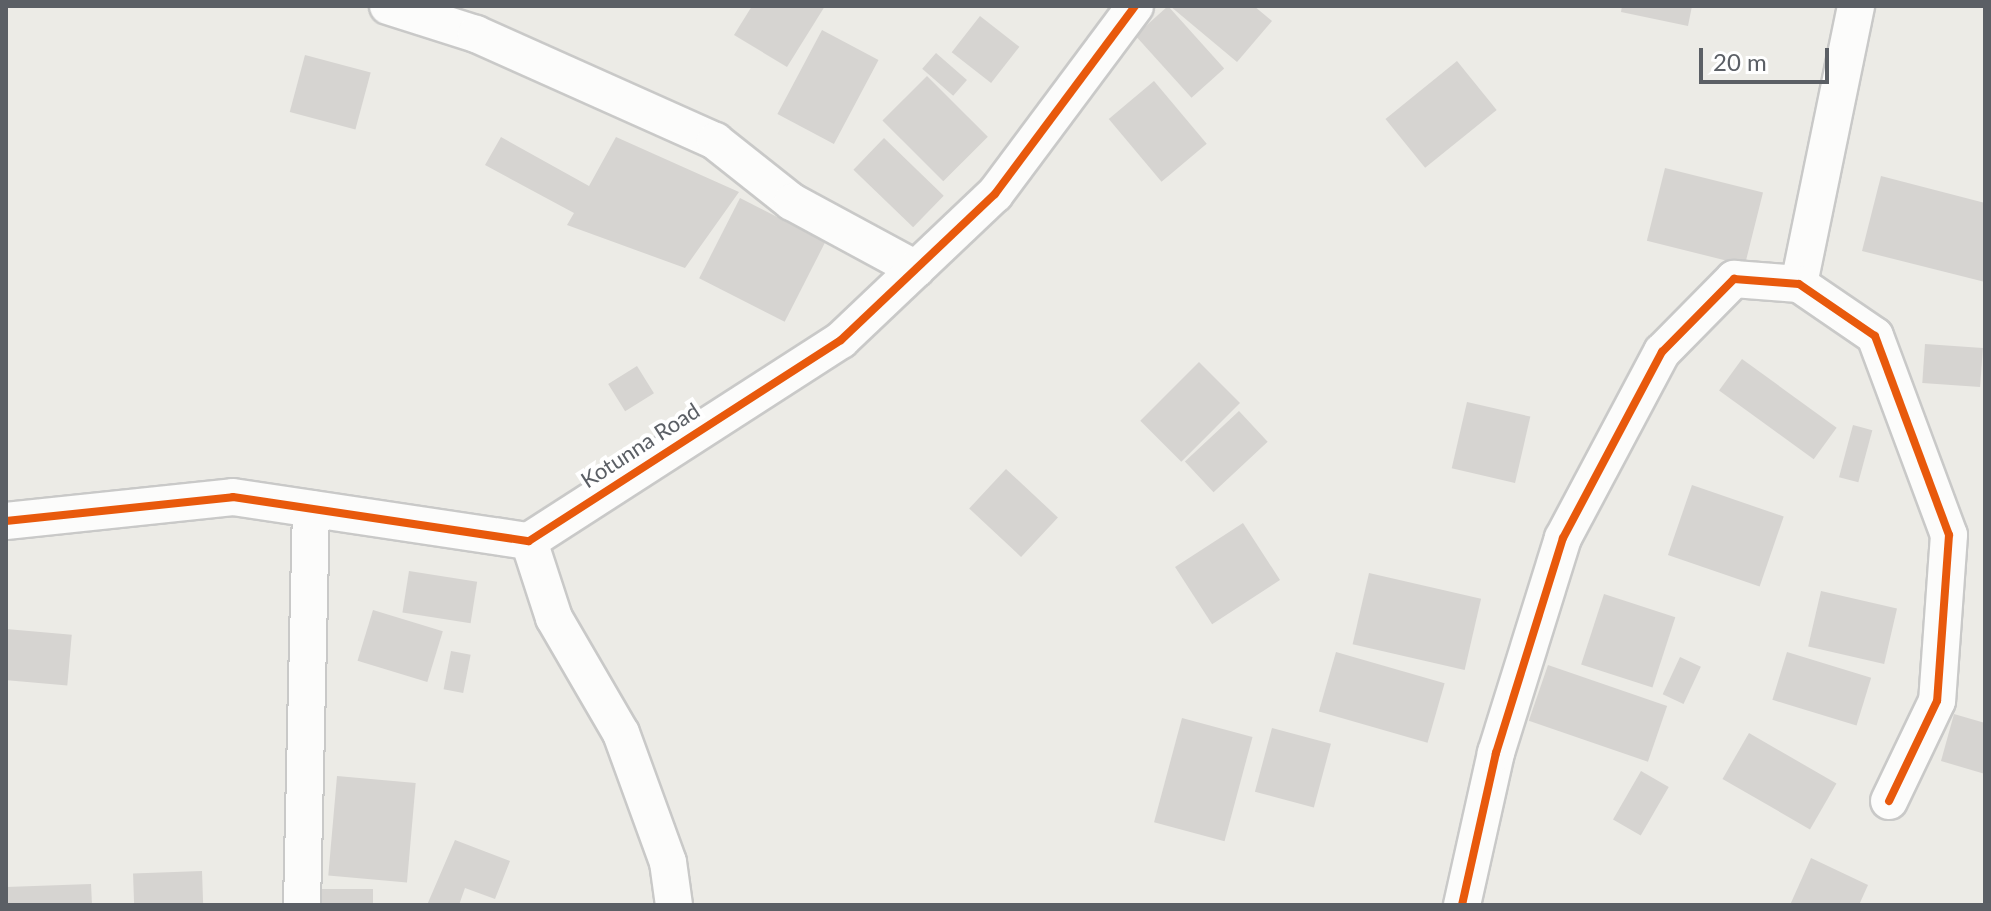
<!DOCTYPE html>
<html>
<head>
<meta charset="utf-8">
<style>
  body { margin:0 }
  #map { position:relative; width:1991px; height:911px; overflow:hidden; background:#ecebe6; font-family:Lato,sans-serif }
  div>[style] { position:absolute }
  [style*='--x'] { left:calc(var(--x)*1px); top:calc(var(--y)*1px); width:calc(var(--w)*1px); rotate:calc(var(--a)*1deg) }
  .building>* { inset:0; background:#d6d4d1; transform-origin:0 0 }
  .roads { filter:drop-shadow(2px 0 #c9c9c8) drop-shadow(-2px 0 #c9c9c8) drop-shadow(0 2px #c9c9c8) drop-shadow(0 -2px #c9c9c8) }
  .minor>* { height:36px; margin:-18px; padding:0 18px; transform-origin:18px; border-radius:18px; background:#fcfcfb }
  .cycleway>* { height:8px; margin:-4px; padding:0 4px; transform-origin:4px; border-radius:4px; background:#e8590c }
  span { translate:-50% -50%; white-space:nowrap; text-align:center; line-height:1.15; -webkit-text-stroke:8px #fff; paint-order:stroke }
  .street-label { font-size:22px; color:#5b5f65 }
  .frame { position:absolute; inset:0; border:8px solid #5b5f65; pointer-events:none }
  .scale { position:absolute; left:1699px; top:48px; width:130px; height:36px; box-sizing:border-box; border:4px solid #5b5f65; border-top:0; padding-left:10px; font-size:24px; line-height:28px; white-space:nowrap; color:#5b5f65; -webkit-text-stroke:6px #fff; paint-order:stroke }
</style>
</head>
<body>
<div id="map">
  <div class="building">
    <div style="clip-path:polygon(752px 6px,825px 6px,787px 67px,734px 35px)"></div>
    <div style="left:1168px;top:6px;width:84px;height:44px;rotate:48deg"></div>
    <div style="clip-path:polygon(1170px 6px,1254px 6px,1272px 21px,1237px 62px)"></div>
    <div style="clip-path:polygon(1622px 6px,1692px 6px,1688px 26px,1621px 12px)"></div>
    <div style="left:980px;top:16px;width:50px;height:46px;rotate:38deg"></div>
    <div style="left:822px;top:30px;width:64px;height:95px;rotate:28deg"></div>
    <div style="left:936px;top:53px;width:41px;height:21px;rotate:41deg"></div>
    <div style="left:305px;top:55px;width:68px;height:59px;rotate:15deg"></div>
    <div style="left:1457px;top:61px;width:63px;height:92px;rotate:51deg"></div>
    <div style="left:927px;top:76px;width:86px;height:63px;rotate:45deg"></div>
    <div style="left:1154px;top:81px;width:82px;height:59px;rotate:50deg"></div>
    <div style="clip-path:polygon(501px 137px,589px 186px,616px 137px,739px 192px,685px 268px,567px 225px,574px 213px,485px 165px)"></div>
    <div style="left:884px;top:138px;width:83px;height:44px;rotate:44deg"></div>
    <div style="left:1665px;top:168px;width:101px;height:75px;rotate:14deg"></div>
    <div style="clip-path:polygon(1881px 176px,1985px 203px,1985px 282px,1862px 251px)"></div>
    <div style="left:740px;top:198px;width:96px;height:90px;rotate:27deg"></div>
    <div style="left:1925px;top:344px;width:58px;height:39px;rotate:4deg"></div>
    <div style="left:1742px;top:359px;width:117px;height:39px;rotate:36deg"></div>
    <div style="left:1199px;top:362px;width:58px;height:83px;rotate:45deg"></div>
    <div style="left:637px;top:366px;width:32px;height:34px;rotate:58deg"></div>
    <div style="left:1467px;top:402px;width:65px;height:68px;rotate:13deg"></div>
    <div style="left:1239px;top:411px;width:42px;height:74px;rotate:47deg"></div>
    <div style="left:1853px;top:425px;width:20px;height:54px;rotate:15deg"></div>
    <div style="left:1006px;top:469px;width:71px;height:54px;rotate:43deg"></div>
    <div style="left:1692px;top:485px;width:97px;height:74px;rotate:19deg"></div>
    <div style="left:1243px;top:523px;width:68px;height:81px;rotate:57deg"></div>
    <div style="left:409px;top:571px;width:69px;height:42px;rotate:9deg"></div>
    <div style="left:1369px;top:573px;width:115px;height:73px;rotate:13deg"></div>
    <div style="left:1821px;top:591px;width:78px;height:57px;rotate:13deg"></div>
    <div style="left:1604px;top:594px;width:75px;height:74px;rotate:18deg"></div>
    <div style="left:373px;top:610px;width:73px;height:53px;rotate:17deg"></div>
    <div style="left:6px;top:629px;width:66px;height:51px;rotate:5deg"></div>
    <div style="left:451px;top:651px;width:20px;height:39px;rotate:11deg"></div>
    <div style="left:1336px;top:652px;width:113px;height:62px;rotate:16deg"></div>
    <div style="left:1787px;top:652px;width:88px;height:50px;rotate:17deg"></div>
    <div style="left:1680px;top:657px;width:23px;height:41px;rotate:25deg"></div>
    <div style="left:1548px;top:665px;width:126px;height:59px;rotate:19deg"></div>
    <div style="clip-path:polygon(1954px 714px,1985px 723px,1985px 774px,1941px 761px)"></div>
    <div style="left:1182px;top:718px;width:73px;height:108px;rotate:15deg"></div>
    <div style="left:1272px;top:728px;width:61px;height:66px;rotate:15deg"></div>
    <div style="left:1749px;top:733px;width:101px;height:53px;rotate:30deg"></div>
    <div style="left:1641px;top:771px;width:32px;height:56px;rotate:30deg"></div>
    <div style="left:337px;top:776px;width:79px;height:100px;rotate:5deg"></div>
    <div style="clip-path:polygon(455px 840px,510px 861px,495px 899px,465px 888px,459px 905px,427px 905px)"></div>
    <div style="clip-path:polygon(1811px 858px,1868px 885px,1859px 905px,1790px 905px)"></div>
    <div style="left:202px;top:871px;width:34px;height:69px;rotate:88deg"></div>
    <div style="clip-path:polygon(91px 884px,92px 905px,6px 905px,6px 887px)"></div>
    <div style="left:373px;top:889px;width:16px;height:60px;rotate:90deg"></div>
  </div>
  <div class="roads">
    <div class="minor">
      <div style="--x:388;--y:6;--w:92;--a:17.7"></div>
      <div style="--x:476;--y:34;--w:262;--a:24.1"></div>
      <div style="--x:715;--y:141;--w:98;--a:38.4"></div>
      <div style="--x:792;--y:202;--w:141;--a:28.4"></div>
      <div style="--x:1799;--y:284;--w:284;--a:-78.4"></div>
      <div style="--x:6;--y:521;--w:228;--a:-6"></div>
      <div style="--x:233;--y:497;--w:299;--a:8.5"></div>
      <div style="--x:529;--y:541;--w:371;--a:-32.8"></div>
      <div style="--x:841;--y:340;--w:212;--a:-43.5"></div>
      <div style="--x:995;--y:194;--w:234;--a:-53.3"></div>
      <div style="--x:529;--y:541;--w:81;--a:72"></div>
      <div style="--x:554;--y:618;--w:133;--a:59.8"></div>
      <div style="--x:621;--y:733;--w:137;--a:70"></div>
      <div style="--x:668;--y:862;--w:43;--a:82.1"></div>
      <div style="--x:302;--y:905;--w:396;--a:-88.7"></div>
      <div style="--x:1462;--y:905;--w:156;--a:-77.4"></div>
      <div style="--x:1496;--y:753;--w:225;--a:-72.7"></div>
      <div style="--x:1563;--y:538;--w:211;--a:-62"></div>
      <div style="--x:1662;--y:352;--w:103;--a:-45.4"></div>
      <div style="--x:1734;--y:279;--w:65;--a:4.4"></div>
      <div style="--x:1799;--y:284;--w:92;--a:34.4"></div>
      <div style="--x:1875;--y:336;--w:212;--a:69.6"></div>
      <div style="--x:1949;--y:535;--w:166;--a:94.1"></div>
      <div style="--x:1937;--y:701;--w:111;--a:115.6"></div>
    </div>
  </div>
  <div class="cycleway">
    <div style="--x:6;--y:521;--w:228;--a:-6"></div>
    <div style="--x:233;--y:497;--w:299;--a:8.5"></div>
    <div style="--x:529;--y:541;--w:371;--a:-32.8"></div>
    <div style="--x:841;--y:340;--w:212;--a:-43.5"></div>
    <div style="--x:995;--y:194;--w:234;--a:-53.3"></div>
    <div style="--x:1462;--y:905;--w:156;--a:-77.4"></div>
    <div style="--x:1496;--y:753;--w:225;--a:-72.7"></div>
    <div style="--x:1563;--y:538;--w:211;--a:-62"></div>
    <div style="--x:1662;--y:352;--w:103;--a:-45.4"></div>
    <div style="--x:1734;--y:279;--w:65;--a:4.4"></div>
    <div style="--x:1799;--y:284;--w:92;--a:34.4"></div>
    <div style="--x:1875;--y:336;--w:212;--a:69.6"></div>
    <div style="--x:1949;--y:535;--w:166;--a:94.1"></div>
    <div style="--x:1937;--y:701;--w:111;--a:115.6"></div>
  </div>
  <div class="street-label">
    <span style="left:640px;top:445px;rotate:-33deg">Kotunna Road</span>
  </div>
  <div class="frame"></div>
  <div class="scale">20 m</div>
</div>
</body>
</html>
